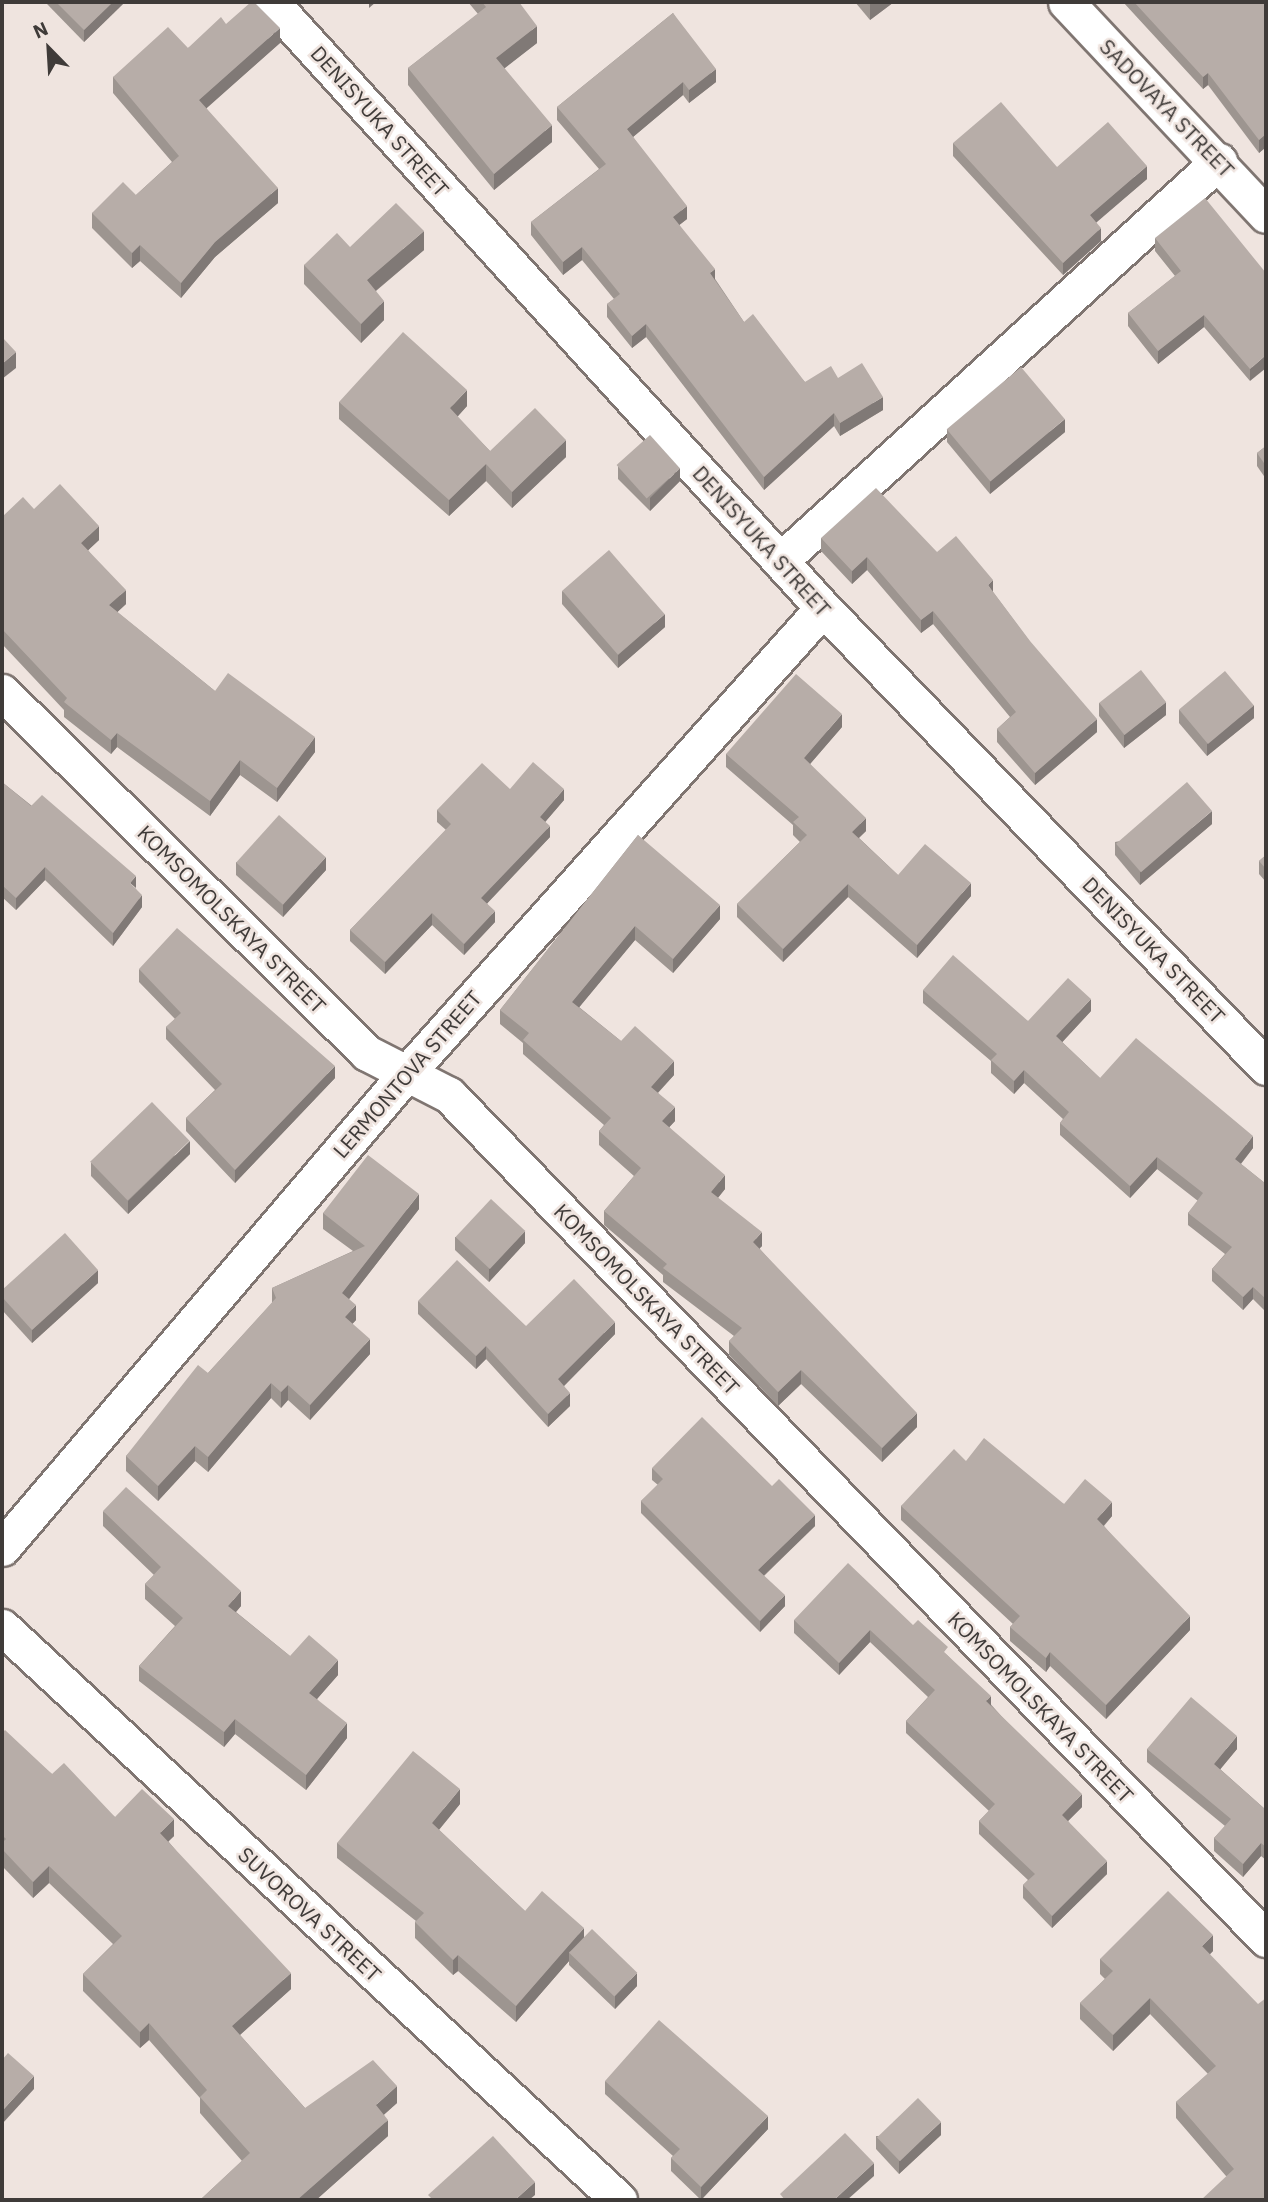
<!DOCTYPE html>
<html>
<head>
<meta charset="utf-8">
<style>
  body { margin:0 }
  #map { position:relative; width:1268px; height:2202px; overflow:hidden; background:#efe4df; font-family:"IBM Plex Sans",sans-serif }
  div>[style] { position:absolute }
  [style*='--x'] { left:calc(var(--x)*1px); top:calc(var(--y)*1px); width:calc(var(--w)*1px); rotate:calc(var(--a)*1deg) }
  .roads { filter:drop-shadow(2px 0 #7f7571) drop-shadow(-2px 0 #7f7571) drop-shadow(0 2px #7f7571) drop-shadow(0 -2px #7f7571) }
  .minor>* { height:35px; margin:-17.5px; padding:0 17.5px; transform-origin:17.5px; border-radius:17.5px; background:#fff }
  .wall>* { inset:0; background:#9d9590 }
  .shaded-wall>* { inset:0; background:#807976 }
  .building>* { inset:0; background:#b7ada8; transform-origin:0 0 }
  span { translate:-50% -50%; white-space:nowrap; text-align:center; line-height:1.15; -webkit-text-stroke:5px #efe4df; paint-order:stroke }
  .street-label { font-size:21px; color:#3f3b39 }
  .frame { position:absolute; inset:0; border:4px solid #3f3b39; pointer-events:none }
  .north { position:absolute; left:14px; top:14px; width:70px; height:70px; -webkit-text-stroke:5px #efe4df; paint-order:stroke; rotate:336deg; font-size:19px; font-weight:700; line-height:28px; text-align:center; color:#3f3b39 }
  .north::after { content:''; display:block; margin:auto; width:24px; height:32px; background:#3f3b39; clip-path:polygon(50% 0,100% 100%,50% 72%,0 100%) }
</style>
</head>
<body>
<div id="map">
  <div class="roads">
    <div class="minor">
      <div style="--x:271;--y:2;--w:820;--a:47.67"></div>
      <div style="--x:823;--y:608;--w:638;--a:46.02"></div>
      <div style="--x:1066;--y:2;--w:292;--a:46.8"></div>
      <div style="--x:780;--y:561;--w:594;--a:-42.34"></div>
      <div style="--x:2;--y:692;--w:513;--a:44.68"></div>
      <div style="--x:367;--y:1053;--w:92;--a:27.1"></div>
      <div style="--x:449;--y:1095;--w:1175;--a:45.93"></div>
      <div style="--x:2;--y:1548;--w:623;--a:-49.56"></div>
      <div style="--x:406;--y:1074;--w:625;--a:-48.18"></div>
      <div style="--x:2;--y:1627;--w:842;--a:42.88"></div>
    </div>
  </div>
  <div class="wall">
    <div style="clip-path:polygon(47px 2px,125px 2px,84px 42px,47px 4px)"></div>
    <div style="clip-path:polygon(468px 2px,519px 2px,537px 43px,504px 68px,552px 142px,494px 190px,408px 85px,408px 68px,478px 14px)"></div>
    <div style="clip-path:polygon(855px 2px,894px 2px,870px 20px)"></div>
    <div style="clip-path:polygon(1123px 2px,1262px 2px,1266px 8px,1266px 147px,1259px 153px,1208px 85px,1203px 89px)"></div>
    <div style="clip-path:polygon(673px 13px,716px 82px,689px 103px,683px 95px,633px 137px,687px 219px,679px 225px,744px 322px,805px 382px,838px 378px,883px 410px,840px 436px,834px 426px,764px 490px,646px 337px,632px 348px,607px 317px,607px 304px,614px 299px,582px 260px,563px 275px,531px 235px,531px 222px,599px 169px,557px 120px,557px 107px)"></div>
    <div style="clip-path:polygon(226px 24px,280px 43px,206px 108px,278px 203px,215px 257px,181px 298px,140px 261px,132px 268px,92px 228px,92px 213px,136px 195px,172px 162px,113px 93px,113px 77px,188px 48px)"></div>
    <div style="clip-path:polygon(953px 143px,1057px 167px,1147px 179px,1096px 222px,1101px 241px,1063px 275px,953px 156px)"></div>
    <div style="clip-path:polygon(1155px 238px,1266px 273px,1250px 381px,1204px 327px,1158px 364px,1128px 326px,1128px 313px,1175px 276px,1155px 251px)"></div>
    <div style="clip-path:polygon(350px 247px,424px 250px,376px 291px,384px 320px,361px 343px,304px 284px,304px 265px)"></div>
    <div style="clip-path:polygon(339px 402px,467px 406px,457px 417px,490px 451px,566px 457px,512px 508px,486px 481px,449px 516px,339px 419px)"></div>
    <div style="clip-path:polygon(947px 429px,1065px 432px,990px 494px,947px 442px)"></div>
    <div style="clip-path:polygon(1266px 446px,1266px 479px,1257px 466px,1257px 453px)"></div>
    <div style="clip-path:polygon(618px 466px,680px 481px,650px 511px,618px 479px)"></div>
    <div style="clip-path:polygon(34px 509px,99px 540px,88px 550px,126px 604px,117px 612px,215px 691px,315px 752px,277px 802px,240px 775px,210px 816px,117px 747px,111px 754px,64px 717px,64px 710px,2px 644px,2px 517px)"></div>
    <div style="clip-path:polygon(821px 538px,937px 552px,993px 592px,1097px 732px,1035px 785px,997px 742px,997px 729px,1010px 717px,933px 624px,921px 633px,867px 570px,852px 584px,821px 551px)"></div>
    <div style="clip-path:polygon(562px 591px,665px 627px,618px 668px,562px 604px)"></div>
    <div style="clip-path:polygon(1099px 703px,1166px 715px,1124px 748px,1099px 716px)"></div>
    <div style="clip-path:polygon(1179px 710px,1254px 718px,1207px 756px,1179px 723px)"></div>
    <div style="clip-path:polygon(842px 727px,810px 764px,866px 831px,859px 838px,898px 875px,971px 896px,917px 958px,848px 897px,783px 962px,737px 917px,737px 904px,800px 842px,793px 835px,793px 825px,726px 767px,726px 754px)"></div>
    <div style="clip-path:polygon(2px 782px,136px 889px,142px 907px,113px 946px,45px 880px,16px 910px,2px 897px)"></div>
    <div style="clip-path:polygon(510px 789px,564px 800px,545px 822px,550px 837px,487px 903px,495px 922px,464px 955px,432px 925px,385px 974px,350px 941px,350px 930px,446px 830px,437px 822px,437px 810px)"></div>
    <div style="clip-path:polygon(1212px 824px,1140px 885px,1115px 855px,1115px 842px)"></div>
    <div style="clip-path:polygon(638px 835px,720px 919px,673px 973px,635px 940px,579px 1007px,621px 1041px,674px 1075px,658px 1093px,675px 1121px,669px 1127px,725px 1189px,718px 1198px,762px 1246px,759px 1248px,917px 1427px,882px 1462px,801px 1384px,778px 1406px,729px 1355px,729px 1341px,734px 1336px,663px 1282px,663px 1275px,604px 1225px,604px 1211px,634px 1176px,599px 1145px,599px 1131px,604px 1125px,523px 1054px,523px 1043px,500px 1024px,500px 1010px)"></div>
    <div style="clip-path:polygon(1266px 855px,1266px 882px,1259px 874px,1259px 861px)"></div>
    <div style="clip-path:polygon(236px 862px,326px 870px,283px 917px,236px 875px)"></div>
    <div style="clip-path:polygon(139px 969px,335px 1078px,235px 1183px,186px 1131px,186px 1118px,215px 1090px,166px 1039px,166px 1027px,175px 1019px,139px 982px)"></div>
    <div style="clip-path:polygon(923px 990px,1028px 1021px,1091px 1011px,1062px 1042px,1100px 1078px,1253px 1148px,1241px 1164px,1266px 1184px,1266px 1312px,1253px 1299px,1243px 1310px,1212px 1281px,1212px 1269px,1225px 1254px,1188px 1225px,1188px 1213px,1198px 1201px,1157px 1169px,1130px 1198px,1060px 1135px,1060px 1123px,1063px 1119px,1024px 1083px,1014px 1094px,991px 1073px,991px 1061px,923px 1003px)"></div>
    <div style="clip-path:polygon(190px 1154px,128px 1214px,91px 1176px,91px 1163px)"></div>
    <div style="clip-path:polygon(419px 1209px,349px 1299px,356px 1320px,352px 1324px,370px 1354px,310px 1420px,288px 1400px,281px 1408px,271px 1398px,208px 1472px,195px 1461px,158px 1501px,126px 1471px,126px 1456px,208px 1373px,272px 1303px,272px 1288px,353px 1251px,323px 1229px,323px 1213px)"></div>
    <div style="clip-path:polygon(455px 1237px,525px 1243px,489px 1282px,455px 1250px)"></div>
    <div style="clip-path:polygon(98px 1283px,32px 1343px,2px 1310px,2px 1290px)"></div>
    <div style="clip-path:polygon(418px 1301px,526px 1326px,615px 1334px,564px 1386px,570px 1406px,548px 1427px,486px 1359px,476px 1369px,418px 1314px)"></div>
    <div style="clip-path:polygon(966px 1461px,1064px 1504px,1112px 1516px,1104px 1526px,1190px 1630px,1106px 1719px,1050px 1666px,1046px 1672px,1010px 1641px,1010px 1627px,1013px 1624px,901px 1520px,901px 1506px)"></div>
    <div style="clip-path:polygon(652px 1468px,815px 1526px,764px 1576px,785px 1606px,760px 1632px,641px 1513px,641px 1501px,658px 1485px,652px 1480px)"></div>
    <div style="clip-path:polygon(103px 1511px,241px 1606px,236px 1612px,290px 1656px,338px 1675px,317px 1699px,347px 1738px,306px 1790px,235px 1734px,224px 1747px,139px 1681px,139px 1666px,175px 1626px,145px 1599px,145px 1584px,154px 1575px,103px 1526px)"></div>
    <div style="clip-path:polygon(794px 1620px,913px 1625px,948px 1656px,1082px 1807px,1068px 1821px,1107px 1874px,1052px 1928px,1023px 1898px,1023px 1885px,1028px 1880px,979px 1834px,979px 1821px,989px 1811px,906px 1733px,906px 1721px,928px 1697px,870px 1642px,839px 1675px,794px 1633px)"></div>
    <div style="clip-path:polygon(2px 1733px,52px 1774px,115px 1817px,174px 1836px,168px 1841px,291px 1989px,240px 2035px,305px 2108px,397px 2103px,384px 2114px,388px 2136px,316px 2200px,200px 2200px,242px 2161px,200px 2113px,200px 2098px,149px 2040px,140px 2048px,83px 1991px,83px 1974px,113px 1944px,49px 1883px,33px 1898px,2px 1866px)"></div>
    <div style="clip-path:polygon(1147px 1749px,1237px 1749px,1220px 1769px,1266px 1810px,1266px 1860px,1261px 1856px,1243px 1877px,1214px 1851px,1214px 1838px,1225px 1826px,1147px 1762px)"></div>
    <div style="clip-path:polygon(460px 1804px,439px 1830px,525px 1911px,584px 1937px,637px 1986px,615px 2009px,569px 1965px,569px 1961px,516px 2022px,458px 1971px,453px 1975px,415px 1938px,415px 1922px,416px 1921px,337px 1858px,337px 1843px)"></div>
    <div style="clip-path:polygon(1213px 1951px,1210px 1954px,1266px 2200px,1226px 2176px,1176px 2118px,1176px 2102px,1208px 2074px,1150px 2014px,1113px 2051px,1080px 2019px,1080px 2003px,1105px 1979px,1100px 1974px,1100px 1959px)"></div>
    <div style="clip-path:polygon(605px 2081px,768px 2129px,701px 2200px,671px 2171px,671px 2158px,673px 2156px,605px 2094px)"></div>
    <div style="clip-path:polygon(941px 2135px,899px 2174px,876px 2149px,876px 2136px)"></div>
  </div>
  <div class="shaded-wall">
    <div style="clip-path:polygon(113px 2px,125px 2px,84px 42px,84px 30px)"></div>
    <div style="clip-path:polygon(369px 2px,376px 2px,369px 8px)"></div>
    <div style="clip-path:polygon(871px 2px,894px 2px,870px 20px,870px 3px)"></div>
    <div style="clip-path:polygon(537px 26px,537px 43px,496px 75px,496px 58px)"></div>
    <div style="clip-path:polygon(280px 28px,280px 43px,199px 115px,199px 100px)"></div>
    <div style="clip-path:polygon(716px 69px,716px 82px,689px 103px,689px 90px)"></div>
    <div style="clip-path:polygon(1208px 73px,1208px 85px,1203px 89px,1203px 77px)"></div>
    <div style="clip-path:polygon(683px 82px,683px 95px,627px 142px,627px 129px)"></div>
    <div style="clip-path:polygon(552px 125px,552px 142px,494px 190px,494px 174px)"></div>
    <div style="clip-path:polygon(1266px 134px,1266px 147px,1259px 153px,1259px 140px)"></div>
    <div style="clip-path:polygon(1147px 166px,1147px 179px,1090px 228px,1090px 215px)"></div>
    <div style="clip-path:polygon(278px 188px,278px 203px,215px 257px,181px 298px,181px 283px,215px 242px)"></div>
    <div style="clip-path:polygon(687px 206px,687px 219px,673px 230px,673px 217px)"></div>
    <div style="clip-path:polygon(1101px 228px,1101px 241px,1063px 275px,1063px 263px)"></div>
    <div style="clip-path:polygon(424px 231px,424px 250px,367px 298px,367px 280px)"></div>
    <div style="clip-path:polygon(140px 245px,140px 261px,132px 268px,132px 253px)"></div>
    <div style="clip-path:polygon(582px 247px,582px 260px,563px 275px,563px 262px)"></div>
    <div style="clip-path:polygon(715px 269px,715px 282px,710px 273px)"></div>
    <div style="clip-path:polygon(384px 301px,384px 320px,361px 343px,361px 324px)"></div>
    <div style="clip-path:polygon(1204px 315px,1204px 327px,1158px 364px,1158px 351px)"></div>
    <div style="clip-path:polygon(646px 324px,646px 337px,632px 348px,632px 336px)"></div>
    <div style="clip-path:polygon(16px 352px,16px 368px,2px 379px,2px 364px)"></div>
    <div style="clip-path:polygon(1266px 355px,1266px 368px,1250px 381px,1250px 369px)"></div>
    <div style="clip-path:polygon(467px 390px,467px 406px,450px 425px,450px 408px)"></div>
    <div style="clip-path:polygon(883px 397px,883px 410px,840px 436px,840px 423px)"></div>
    <div style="clip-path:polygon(834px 413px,834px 426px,764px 490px,764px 477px)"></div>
    <div style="clip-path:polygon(1065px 419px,1065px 432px,990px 494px,990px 481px)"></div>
    <div style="clip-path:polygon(566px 440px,566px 457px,512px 508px,512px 492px)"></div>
    <div style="clip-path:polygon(486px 464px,486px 481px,449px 516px,449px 500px)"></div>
    <div style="clip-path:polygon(680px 468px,680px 481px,650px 511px,650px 498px)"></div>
    <div style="clip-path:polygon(99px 526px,99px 540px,81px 557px,81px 543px)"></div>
    <div style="clip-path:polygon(867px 557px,867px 570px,852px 584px,852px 571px)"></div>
    <div style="clip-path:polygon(993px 580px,993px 593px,988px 585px)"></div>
    <div style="clip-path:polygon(126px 590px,126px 604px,109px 620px,109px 605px)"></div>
    <div style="clip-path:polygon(933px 611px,933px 624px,921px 633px,921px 620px)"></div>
    <div style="clip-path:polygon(665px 614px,665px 627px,618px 668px,618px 655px)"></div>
    <div style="clip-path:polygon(1166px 702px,1166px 715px,1124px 748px,1124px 735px)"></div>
    <div style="clip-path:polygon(1254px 705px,1254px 718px,1207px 756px,1207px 744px)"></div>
    <div style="clip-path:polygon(842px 714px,842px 727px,804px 771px,804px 758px)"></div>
    <div style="clip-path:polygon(1097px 719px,1097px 732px,1035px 785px,1035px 773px)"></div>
    <div style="clip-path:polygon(117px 733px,117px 747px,111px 754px,111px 740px)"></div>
    <div style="clip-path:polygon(315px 737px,315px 752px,277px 802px,277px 788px)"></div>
    <div style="clip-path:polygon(240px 760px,240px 775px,210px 816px,210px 801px)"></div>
    <div style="clip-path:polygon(564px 789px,564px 800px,540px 828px,540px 817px)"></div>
    <div style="clip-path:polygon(1212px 811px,1212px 824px,1140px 885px,1140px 872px)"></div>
    <div style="clip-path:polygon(866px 818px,866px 831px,852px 844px,852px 832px)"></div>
    <div style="clip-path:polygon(550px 826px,550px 837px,481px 910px,481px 898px)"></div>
    <div style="clip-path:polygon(326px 857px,326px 870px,283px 917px,283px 904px)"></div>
    <div style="clip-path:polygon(45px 867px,45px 880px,16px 910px,16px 898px)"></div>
    <div style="clip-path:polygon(136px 876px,136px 888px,130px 883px)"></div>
    <div style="clip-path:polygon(971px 883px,971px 896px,917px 958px,917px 945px)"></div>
    <div style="clip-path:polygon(848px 884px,848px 897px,783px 962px,783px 949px)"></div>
    <div style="clip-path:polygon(142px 895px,142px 907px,113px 946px,113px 933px)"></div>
    <div style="clip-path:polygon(720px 905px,720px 919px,673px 973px,673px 959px)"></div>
    <div style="clip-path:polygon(495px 911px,495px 922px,464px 955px,464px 944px)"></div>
    <div style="clip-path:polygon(432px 913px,432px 925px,385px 974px,385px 962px)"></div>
    <div style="clip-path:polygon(635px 926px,635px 940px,572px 1016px,572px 1002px)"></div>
    <div style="clip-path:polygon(1091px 999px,1091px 1011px,1056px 1049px,1056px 1036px)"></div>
    <div style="clip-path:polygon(674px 1061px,674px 1075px,651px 1100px,651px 1087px)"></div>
    <div style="clip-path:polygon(335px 1066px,335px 1078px,235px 1183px,235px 1170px)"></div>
    <div style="clip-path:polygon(1024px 1070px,1024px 1083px,1014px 1094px,1014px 1081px)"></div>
    <div style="clip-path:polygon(675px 1107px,675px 1121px,662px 1135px,662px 1121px)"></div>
    <div style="clip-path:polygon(1253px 1136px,1253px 1148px,1235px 1171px,1235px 1159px)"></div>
    <div style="clip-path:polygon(190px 1141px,190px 1154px,128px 1214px,128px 1201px)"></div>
    <div style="clip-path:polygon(1157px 1157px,1157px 1169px,1130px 1198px,1130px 1186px)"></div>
    <div style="clip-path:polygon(725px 1175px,725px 1189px,711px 1206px,711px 1192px)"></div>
    <div style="clip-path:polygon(419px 1194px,419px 1209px,342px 1308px,342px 1293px)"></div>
    <div style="clip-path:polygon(525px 1231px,525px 1243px,489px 1282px,489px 1269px)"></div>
    <div style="clip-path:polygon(762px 1232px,762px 1246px,753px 1256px,753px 1242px)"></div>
    <div style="clip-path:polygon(98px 1270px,98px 1283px,32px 1343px,32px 1330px)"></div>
    <div style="clip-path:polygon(1253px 1287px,1253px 1299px,1243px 1310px,1243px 1297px)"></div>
    <div style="clip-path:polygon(356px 1305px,356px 1320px,345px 1332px,345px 1317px)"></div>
    <div style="clip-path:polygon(615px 1322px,615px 1334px,558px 1392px,558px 1379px)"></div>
    <div style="clip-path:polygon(370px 1339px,370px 1354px,310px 1420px,310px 1405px)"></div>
    <div style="clip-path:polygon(486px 1346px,486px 1359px,476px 1369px,476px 1356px)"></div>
    <div style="clip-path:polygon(801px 1370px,801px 1384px,778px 1406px,778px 1392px)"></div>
    <div style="clip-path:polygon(271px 1383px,271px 1398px,208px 1472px,208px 1457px)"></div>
    <div style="clip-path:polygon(288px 1385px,288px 1400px,281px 1408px,281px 1392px)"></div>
    <div style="clip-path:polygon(570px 1393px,570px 1406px,548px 1427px,548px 1414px)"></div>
    <div style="clip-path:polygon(917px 1413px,917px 1427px,882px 1462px,882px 1448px)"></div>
    <div style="clip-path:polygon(195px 1446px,195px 1461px,158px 1501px,158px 1486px)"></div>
    <div style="clip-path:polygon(1112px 1502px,1112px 1516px,1097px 1533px,1097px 1519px)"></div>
    <div style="clip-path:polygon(815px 1515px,815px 1526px,758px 1581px,758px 1570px)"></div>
    <div style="clip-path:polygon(241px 1591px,241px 1606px,228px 1621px,228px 1606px)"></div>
    <div style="clip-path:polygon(785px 1595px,785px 1606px,760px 1632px,760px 1621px)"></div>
    <div style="clip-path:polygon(1190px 1616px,1190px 1630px,1106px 1719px,1106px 1705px)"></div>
    <div style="clip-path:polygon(870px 1630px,870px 1642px,839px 1675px,839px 1663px)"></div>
    <div style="clip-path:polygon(1050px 1652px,1050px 1666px,1046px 1672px,1046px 1658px)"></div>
    <div style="clip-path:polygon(338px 1660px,338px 1675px,309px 1708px,309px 1693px)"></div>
    <div style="clip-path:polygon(991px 1696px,991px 1708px,986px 1701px)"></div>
    <div style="clip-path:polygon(235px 1719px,235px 1734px,224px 1747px,224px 1732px)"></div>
    <div style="clip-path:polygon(347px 1723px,347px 1738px,306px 1790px,306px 1775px)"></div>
    <div style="clip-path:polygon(1237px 1736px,1237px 1749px,1214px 1777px,1214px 1764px)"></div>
    <div style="clip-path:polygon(460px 1789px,460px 1804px,432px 1838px,432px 1823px)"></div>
    <div style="clip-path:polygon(1082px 1794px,1082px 1807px,1062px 1827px,1062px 1815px)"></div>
    <div style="clip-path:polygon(174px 1819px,174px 1836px,160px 1850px,160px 1833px)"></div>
    <div style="clip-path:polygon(1261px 1843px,1261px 1856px,1243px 1877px,1243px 1864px)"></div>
    <div style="clip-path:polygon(1107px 1861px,1107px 1874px,1052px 1928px,1052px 1916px)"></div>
    <div style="clip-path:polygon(49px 1866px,49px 1883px,33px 1898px,33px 1882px)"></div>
    <div style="clip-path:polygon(584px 1928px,584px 1944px,569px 1952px,569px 1961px,516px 2022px,516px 2006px)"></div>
    <div style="clip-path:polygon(1213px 1935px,1213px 1951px,1202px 1962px,1202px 1946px)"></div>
    <div style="clip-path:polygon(458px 1955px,458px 1971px,453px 1975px,453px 1960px)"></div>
    <div style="clip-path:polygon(291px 1973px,291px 1989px,232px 2042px,232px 2026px)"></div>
    <div style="clip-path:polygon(637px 1973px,637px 1986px,615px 2009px,615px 1996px)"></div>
    <div style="clip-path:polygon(1150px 1998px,1150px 2014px,1113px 2051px,1113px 2035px)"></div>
    <div style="clip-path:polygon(149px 2023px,149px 2040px,140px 2048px,140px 2032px)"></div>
    <div style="clip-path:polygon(34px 2076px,34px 2089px,2px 2124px,2px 2111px)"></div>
    <div style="clip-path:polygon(397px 2086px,397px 2103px,376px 2122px,376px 2105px)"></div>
    <div style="clip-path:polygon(768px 2116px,768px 2129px,701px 2200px,701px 2187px)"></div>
    <div style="clip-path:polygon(388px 2120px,388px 2136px,316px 2200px,297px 2200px)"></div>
    <div style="clip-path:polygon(941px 2122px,941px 2135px,899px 2174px,899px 2161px)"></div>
    <div style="clip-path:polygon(874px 2163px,874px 2176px,847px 2200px,834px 2200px)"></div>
    <div style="clip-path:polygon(535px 2182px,535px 2195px,529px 2200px,515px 2200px)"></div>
  </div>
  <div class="building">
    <div style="clip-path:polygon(56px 2px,113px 2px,84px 30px)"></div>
    <div style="clip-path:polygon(251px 2px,254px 2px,280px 28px,199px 100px,278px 188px,215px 242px,181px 283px,140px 245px,132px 253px,92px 213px,123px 182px,136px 195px,179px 156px,113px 77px,168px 27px,188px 48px,221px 17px,226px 24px)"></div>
    <div style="clip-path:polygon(482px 2px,519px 2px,537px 26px,496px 58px,552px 125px,494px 174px,408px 68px,486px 7px)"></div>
    <div style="clip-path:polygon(1134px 2px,1262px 2px,1266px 8px,1266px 134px,1259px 140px,1208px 73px,1203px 77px)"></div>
    <div style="clip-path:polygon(673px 13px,716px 69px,689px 90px,683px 82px,627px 129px,687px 206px,673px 217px,715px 269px,710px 273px,744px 322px,753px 314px,805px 382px,831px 366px,838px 378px,862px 363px,883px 397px,840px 423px,834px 413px,764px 477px,646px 324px,632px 336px,607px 304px,620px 294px,582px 247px,563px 262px,531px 222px,606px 164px,557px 107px)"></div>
    <div style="clip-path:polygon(1001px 102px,1057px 167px,1108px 122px,1147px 166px,1090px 215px,1101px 228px,1063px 263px,953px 143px)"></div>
    <div style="clip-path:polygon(1205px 198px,1266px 273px,1266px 355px,1250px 369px,1204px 315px,1158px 351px,1128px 313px,1181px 271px,1155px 238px)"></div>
    <div style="clip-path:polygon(396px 203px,424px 231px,367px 280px,384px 301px,361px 324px,304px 265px,337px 233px,350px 247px)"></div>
    <div style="clip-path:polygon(403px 332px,467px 390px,450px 408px,490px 451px,535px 408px,566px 440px,512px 492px,486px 464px,449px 500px,339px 402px)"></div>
    <div style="clip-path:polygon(2px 337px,16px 352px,2px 364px)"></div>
    <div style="left:1021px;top:367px;width:68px;height:97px;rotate:50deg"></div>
    <div style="left:650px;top:435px;width:45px;height:45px;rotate:48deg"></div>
    <div style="clip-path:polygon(1266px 446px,1266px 466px,1257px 453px)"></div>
    <div style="clip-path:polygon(60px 484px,99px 526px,81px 543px,126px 590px,109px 605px,215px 691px,228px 673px,315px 737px,277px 788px,240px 760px,210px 801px,117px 733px,111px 740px,64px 702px,67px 698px,2px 629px,2px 517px,23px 497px,34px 509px)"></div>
    <div style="clip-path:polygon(876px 488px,937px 552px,956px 536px,993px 580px,988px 585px,1030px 641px,1097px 719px,1035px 773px,997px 729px,1016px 712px,933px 611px,921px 620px,867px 557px,852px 571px,821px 538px)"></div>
    <div style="left:609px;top:550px;width:85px;height:62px;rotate:49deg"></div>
    <div style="left:1141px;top:670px;width:41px;height:53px;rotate:52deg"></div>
    <div style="left:1225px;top:671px;width:45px;height:60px;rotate:50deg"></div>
    <div style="clip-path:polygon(796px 674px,842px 714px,804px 758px,866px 818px,852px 832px,898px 875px,925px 844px,971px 883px,917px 945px,848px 884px,783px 949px,737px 904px,807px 835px,793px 822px,799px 817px,726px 754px)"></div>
    <div style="clip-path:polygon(533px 762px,564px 789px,540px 817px,550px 826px,481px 898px,495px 911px,464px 944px,432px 913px,385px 962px,350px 930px,451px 824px,437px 810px,482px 763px,510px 789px)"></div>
    <div style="clip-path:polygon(2px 782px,31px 806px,42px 795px,136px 876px,130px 883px,142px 895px,113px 933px,45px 867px,16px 898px,2px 885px)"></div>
    <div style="left:1187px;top:782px;width:38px;height:94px;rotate:49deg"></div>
    <div style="left:279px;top:815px;width:63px;height:64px;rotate:42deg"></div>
    <div style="clip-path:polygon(638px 835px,720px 905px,673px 959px,635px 926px,572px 1002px,621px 1041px,635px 1026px,674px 1061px,651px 1087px,675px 1107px,662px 1121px,725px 1175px,711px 1192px,762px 1232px,753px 1242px,917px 1413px,882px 1448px,801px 1370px,778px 1392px,729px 1341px,742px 1328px,663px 1268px,667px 1264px,604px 1211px,641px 1168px,599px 1131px,611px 1118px,523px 1040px,529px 1033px,500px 1010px)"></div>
    <div style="clip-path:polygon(1266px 855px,1266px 869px,1259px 861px)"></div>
    <div style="clip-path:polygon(177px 928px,335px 1066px,235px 1170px,186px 1118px,222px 1084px,166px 1027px,181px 1013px,139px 969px)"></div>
    <div style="clip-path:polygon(953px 955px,1028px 1021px,1068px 978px,1091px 999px,1056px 1036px,1100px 1078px,1136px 1038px,1253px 1136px,1235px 1159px,1266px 1184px,1266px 1299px,1253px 1287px,1243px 1297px,1212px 1269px,1232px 1247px,1188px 1213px,1203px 1193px,1157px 1157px,1130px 1186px,1060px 1123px,1069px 1112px,1024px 1070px,1014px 1081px,991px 1060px,997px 1054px,923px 990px)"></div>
    <div style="left:152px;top:1102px;width:54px;height:86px;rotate:46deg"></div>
    <div style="clip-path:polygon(368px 1155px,419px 1194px,342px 1293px,356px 1305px,345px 1317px,370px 1339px,310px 1405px,288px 1385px,281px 1392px,271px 1383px,208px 1457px,195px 1446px,158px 1486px,126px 1456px,198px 1365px,208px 1373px,276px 1298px,272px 1288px,365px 1246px,323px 1213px)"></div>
    <div style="left:491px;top:1199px;width:47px;height:52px;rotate:43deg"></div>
    <div style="clip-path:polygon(65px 1233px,98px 1270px,32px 1330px,2px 1297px,2px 1290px)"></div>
    <div style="clip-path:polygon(457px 1260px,526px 1326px,574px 1279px,615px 1322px,558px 1379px,570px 1393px,548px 1414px,486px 1346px,476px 1356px,418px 1301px)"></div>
    <div style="clip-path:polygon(702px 1417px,772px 1486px,779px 1479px,815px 1515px,758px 1570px,785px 1595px,760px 1621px,641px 1501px,663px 1479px,652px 1468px)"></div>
    <div style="clip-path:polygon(984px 1438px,1064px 1504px,1085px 1479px,1112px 1502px,1097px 1519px,1190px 1616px,1106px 1705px,1050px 1652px,1046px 1658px,1010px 1627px,1020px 1616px,901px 1506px,954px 1449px,966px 1461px)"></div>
    <div style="clip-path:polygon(126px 1487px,241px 1591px,228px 1606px,290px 1656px,309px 1635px,338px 1660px,309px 1693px,347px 1723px,306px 1775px,235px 1719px,224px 1732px,139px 1666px,183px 1618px,145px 1584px,161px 1567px,103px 1511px)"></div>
    <div style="clip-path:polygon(848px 1563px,913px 1625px,918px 1620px,948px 1647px,944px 1652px,991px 1696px,986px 1701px,1082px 1794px,1062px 1815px,1107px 1861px,1052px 1916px,1023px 1885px,1035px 1874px,979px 1821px,995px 1804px,906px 1721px,935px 1690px,870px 1630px,839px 1663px,794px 1620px)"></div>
    <div style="clip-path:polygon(1191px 1697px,1237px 1736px,1214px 1764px,1266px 1810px,1266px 1847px,1261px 1843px,1243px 1864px,1214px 1838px,1231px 1819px,1147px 1749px)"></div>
    <div style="clip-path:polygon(5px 1730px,52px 1774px,64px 1763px,115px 1817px,142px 1789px,174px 1819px,160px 1833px,291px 1973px,232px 2026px,305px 2108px,373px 2060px,397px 2086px,376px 2105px,388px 2120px,297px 2200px,200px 2200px,250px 2153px,200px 2097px,207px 2090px,149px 2023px,140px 2032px,83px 1974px,122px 1936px,49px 1866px,33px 1882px,2px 1849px,2px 1843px,6px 1839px,2px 1835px,2px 1733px)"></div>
    <div style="clip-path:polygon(413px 1751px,460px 1789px,432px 1823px,525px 1911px,542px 1891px,584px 1928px,516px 2006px,458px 1955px,453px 1960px,415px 1922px,424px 1913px,337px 1843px)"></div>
    <div style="clip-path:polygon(1168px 1891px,1213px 1935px,1202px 1946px,1258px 2004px,1266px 1998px,1266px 2200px,1201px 2200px,1234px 2169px,1176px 2102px,1216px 2066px,1150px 1998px,1113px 2035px,1080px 2003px,1113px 1971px,1100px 1959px)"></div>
    <div style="left:592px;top:1929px;width:63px;height:33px;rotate:44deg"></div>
    <div style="clip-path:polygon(659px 2020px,768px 2116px,701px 2187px,671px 2158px,680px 2149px,605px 2081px)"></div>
    <div style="clip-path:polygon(8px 2053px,34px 2076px,2px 2111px,2px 2060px)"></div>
    <div style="left:918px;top:2098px;width:33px;height:57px;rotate:46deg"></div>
    <div style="clip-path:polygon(845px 2133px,874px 2163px,834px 2200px,785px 2200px,780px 2194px)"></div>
    <div style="clip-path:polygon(493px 2136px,535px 2182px,515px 2200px,433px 2200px,428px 2195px)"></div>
  </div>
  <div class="street-label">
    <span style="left:1167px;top:108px;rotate:46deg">SADOVAYA STREET</span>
    <span style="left:380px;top:121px;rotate:48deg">DENISYUKA STREET</span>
    <span style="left:762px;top:541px;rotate:48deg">DENISYUKA STREET</span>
    <span style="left:232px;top:919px;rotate:45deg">KOMSOMOLSKAYA STREET</span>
    <span style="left:1154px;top:950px;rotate:46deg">DENISYUKA STREET</span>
    <span style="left:407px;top:1074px;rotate:-49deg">LERMONTOVA STREET</span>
    <span style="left:647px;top:1299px;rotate:46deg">KOMSOMOLSKAYA STREET</span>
    <span style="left:1041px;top:1707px;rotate:46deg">KOMSOMOLSKAYA STREET</span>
    <span style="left:310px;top:1914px;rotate:43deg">SUVOROVA STREET</span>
  </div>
  <div class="frame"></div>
  <div class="north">N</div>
</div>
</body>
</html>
